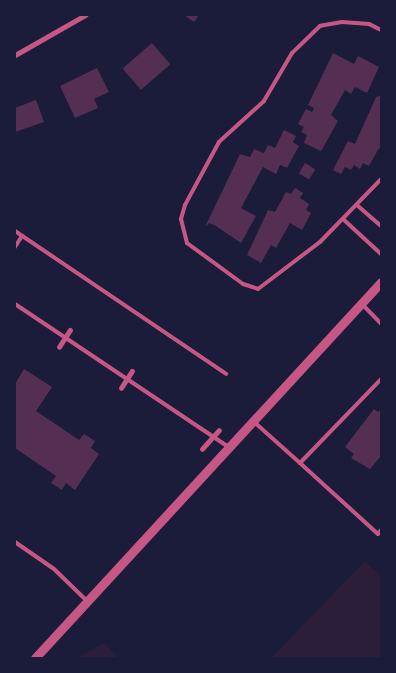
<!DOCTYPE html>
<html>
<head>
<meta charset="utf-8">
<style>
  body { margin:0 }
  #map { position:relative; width:396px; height:673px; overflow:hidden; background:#1b1b3a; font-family:"IBM Plex Sans",sans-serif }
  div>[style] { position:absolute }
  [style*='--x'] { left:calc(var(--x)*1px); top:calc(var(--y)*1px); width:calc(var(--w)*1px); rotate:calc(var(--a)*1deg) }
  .green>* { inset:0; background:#2a1e3b }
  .building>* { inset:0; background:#542f53; transform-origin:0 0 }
  .service>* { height:4px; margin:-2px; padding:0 2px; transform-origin:2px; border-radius:2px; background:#c65784 }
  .pedestrian>* { height:4.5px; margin:-2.25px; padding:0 2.25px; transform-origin:2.25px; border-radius:2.25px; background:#c65784 }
  .minor>* { height:5px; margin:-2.5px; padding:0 2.5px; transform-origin:2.5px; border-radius:2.5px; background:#c65784 }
  .tertiary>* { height:9px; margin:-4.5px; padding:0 4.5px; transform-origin:4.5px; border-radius:4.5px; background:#c65784 }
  span { translate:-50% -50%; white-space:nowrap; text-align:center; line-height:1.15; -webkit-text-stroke:5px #1b1b3a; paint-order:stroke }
  .frame { position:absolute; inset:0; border:16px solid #1b1b3a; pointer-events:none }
</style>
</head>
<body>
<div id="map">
  <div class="green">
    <div style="clip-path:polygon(365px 561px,381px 576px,381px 658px,271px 658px)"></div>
    <div style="clip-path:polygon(104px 643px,119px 658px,76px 658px)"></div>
  </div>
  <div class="building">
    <div style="clip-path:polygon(184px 15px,199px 15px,194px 22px)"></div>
    <div style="left:152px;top:43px;width:28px;height:39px;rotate:49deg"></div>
    <div style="clip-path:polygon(333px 53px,354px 64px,358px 56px,379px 67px,367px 93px,355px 87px,351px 94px,345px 90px,331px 115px,338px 121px,321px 151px,304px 143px,307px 135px,301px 132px,304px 127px,298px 124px,306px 109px,312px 112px,314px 108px,308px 105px)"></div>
    <div style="clip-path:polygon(97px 68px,109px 92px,94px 99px,98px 108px,75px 118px,60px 86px)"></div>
    <div style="clip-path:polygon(381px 95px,381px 149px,379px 148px,369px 166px,363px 163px,360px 169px,354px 165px,351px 170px,345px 167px,341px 174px,333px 170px,348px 141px,355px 144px,376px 97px)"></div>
    <div style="clip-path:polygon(36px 100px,44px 122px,15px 132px,15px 108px)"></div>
    <div style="clip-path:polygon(284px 130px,296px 136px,293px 142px,299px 146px,287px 168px,280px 165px,276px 174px,263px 167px,241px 208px,256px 216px,241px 243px,216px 226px,209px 223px,205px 227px,240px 154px,250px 157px,254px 149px,264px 153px,268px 145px,275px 148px)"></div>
    <div style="left:305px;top:163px;width:12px;height:12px;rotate:31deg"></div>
    <div style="clip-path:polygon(295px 188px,303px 193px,300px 198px,309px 204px,306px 210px,311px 213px,302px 230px,290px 223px,276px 248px,271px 245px,261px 263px,247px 255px,268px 210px,275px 212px,286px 192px,291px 194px)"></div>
    <div style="clip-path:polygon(24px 369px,52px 387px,36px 411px,79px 440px,84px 434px,95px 441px,91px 448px,99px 454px,75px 490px,66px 483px,62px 490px,51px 483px,56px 476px,15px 448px,15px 384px)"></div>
    <div style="clip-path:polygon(374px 409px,378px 412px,381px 409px,381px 456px,370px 469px,351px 458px,354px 454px,345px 447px)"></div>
  </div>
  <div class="service">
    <div style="--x:381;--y:30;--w:13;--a:-153"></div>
    <div style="--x:369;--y:24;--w:27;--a:-176"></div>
    <div style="--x:342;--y:22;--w:22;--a:170"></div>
    <div style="--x:320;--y:26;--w:39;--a:136"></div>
    <div style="--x:292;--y:53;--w:56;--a:120.3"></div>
    <div style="--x:264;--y:101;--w:61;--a:137.7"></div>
    <div style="--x:219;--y:142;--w:72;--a:118.4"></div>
    <div style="--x:185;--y:205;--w:15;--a:106"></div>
    <div style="--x:181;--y:219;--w:25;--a:76"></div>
    <div style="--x:187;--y:243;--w:69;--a:36.2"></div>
    <div style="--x:243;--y:284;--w:16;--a:18"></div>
    <div style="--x:258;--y:289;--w:78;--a:-37.2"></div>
    <div style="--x:320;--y:242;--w:88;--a:-45.9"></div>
    <div style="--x:358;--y:206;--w:30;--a:41"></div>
    <div style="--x:343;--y:219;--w:52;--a:42.6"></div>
    <div style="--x:15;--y:231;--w:255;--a:34.1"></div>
    <div style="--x:15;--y:247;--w:13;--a:-58"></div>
    <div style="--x:15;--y:304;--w:257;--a:33.8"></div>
    <div style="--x:362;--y:304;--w:28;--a:46"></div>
    <div style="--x:253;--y:421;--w:63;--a:41.8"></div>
    <div style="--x:300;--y:463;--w:117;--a:-46"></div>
    <div style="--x:300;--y:463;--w:105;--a:42.3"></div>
    <div style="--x:378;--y:534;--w:5;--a:-53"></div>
    <div style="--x:15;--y:542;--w:47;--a:34.7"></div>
    <div style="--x:54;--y:569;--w:46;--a:44.1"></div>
  </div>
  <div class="pedestrian">
    <div style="--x:59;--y:347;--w:20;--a:-57"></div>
    <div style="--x:121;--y:388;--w:20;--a:-57"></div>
    <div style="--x:202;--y:449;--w:25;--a:-48"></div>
  </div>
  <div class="minor">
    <div style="--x:15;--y:55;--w:81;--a:-29.7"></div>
  </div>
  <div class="tertiary">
    <div style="--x:35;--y:658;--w:511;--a:-47.38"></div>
  </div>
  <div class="frame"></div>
</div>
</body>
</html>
